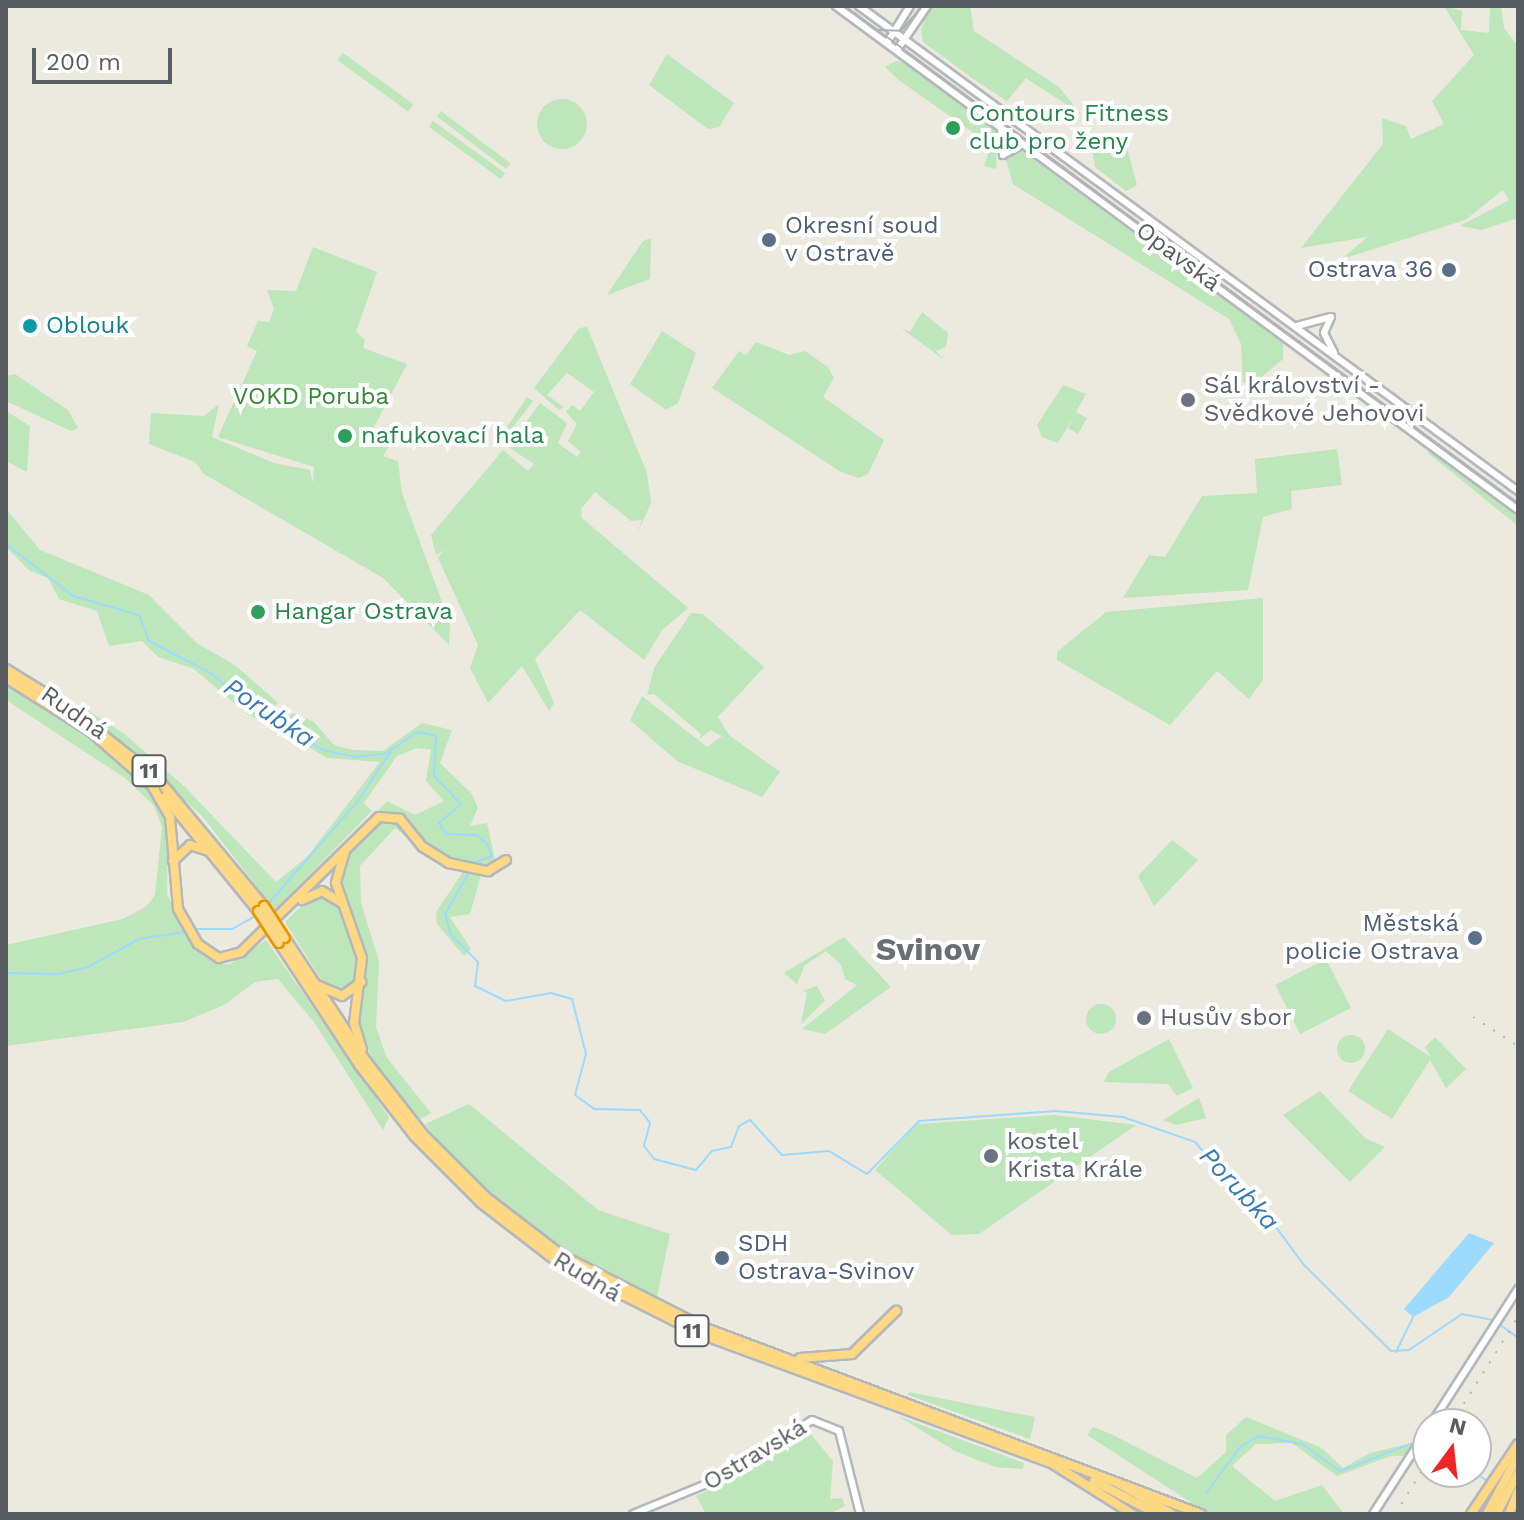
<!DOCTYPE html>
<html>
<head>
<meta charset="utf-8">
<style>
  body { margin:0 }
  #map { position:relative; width:1524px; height:1520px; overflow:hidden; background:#ece9df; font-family:"Work Sans",sans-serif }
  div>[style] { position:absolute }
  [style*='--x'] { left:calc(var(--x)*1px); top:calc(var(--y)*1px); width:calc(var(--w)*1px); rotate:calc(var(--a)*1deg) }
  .green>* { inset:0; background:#bde6ba; transform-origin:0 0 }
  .round { border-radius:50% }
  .water>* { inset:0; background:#9ddaff }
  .stream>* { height:2px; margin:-1px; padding:0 1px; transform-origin:1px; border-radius:1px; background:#9ddaff }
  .roads { filter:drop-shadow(2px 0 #b3b8bd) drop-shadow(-2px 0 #b3b8bd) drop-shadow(0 2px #b3b8bd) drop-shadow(0 -2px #b3b8bd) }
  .secondary>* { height:6px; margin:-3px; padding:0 3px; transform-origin:3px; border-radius:3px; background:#fff }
  .highway>* { height:8px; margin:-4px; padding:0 4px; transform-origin:4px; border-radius:4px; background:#ffd884 }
  .tram>* { height:2px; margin:-1px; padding:0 1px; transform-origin:1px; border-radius:1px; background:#b1b2b2 }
  .rail>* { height:2px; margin-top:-1px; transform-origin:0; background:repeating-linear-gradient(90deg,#b1b2b2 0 2px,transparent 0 12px) }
  .bridges { filter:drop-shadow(2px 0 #ec9400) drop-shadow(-2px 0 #ec9400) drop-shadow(0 2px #ec9400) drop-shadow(0 -2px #ec9400) }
  .highway-bridge>* { height:8px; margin:-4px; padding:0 4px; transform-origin:4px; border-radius:4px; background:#ffd884 }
  .dots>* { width:22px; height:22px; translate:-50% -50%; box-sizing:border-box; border:4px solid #fff; border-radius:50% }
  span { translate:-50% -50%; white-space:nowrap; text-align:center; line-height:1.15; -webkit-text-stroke:8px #fff; paint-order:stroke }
  .shield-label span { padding:2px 6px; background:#fff; border:2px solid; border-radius:6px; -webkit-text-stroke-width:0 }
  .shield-label { font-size:22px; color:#585d61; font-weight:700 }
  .leisure-label { font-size:24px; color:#27864d }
  .left { translate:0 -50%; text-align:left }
  .service-label { font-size:24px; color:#4e5e75 }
  .right { translate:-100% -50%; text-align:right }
  .street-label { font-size:24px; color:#585d61 }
  .culture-label { font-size:24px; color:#0d838f }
  .worship-label { font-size:24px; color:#5b616d }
  .park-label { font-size:24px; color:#338732 }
  .water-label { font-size:26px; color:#387bb4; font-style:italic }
  .district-label { font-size:32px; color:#696f73; font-weight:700 }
  .frame { position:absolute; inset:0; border:8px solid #585d61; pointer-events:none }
  .north { position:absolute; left:1412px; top:1408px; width:80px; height:80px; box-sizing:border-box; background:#fff; border:2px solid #bcbec0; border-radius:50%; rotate:15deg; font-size:22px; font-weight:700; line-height:32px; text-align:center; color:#585d61 }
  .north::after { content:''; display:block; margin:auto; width:28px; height:36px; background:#ef2623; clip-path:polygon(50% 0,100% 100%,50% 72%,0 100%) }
  .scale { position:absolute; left:32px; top:48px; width:140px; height:36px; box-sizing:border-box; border:4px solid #585d61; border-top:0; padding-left:10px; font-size:24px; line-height:28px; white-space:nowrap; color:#585d61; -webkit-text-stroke:6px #fff; paint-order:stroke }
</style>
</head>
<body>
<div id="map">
  <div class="green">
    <div style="clip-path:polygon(930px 6px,970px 6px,974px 31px,1059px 87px,1081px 114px,1026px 78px,1007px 101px,976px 81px,923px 42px,921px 30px)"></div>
    <div style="clip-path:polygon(1444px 6px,1462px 11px,1461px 30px,1489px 33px,1490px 6px,1501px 6px,1504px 28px,1518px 46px,1518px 218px,1481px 230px,1460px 226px,1509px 200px,1503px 190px,1465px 220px,1342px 259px,1367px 237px,1301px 248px,1383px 144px,1382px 118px,1406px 126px,1411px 139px,1444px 124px,1432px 101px,1474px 55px)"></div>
    <div style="left:343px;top:53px;width:87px;height:9px;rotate:36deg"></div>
    <div style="clip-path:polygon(667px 54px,734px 103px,719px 127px,708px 129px,649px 85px)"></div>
    <div style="clip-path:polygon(896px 61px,909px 64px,998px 129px,996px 169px,984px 166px,991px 145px,900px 81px,885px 67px)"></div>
    <div class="round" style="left:537px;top:99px;width:50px;height:50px"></div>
    <div style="left:441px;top:111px;width:87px;height:7px;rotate:37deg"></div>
    <div style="left:433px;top:121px;width:89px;height:7px;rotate:36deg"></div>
    <div style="clip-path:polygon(1126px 144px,1137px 185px,1126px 191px,1095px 167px,1092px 149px)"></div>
    <div style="clip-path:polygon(1019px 149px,1283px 343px,1283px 359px,1253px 384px,1243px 383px,1241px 344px,1229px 319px,1013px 184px,1005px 157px)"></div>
    <div style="clip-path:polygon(651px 238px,650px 279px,607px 295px,643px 241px)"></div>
    <div style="clip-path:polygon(313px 247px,377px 272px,356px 332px,365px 340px,363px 348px,407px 364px,373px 429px,393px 440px,383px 456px,398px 461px,402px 493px,450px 624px,449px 645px,383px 578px,204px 474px,195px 462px,149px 444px,151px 413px,204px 416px,219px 404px,212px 437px,274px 463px,310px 470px,313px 483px,314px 467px,218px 437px,257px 351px,247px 346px,258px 321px,269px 322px,274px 309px,267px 290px,296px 291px)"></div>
    <div style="clip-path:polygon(922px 312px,948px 333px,946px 347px,936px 351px,943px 359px,901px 328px,910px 332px)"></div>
    <div style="clip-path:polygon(587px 327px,647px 473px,651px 503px,637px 534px,642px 520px,631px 521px,595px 492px,581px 509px,582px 518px,688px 608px,663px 629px,644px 660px,580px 610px,535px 659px,554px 703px,549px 711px,522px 666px,488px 703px,470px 668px,478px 645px,438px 558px,444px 550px,436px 555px,431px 535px,503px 450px,528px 471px,534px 464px,498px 440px,527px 397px,533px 401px,504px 439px,512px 442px,540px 403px,567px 423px,558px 443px,577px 457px,581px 452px,568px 441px,577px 424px,566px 412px,572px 405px,580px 411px,594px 392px,567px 373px,547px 395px,564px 407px,559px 410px,534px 388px,579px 328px)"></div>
    <div style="clip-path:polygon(662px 331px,696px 353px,678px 403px,666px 410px,630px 384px)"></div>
    <div style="clip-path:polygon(756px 342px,789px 355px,805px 351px,828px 367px,834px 378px,823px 397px,884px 440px,868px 474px,859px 478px,841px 472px,712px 388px,739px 351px,746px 355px)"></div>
    <div style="clip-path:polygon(15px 374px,68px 410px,78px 428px,71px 431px,6px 401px,6px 376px)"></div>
    <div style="clip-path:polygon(1063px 385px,1086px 394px,1076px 412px,1087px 418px,1078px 434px,1068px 428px,1075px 414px,1058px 443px,1042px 437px,1037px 425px)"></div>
    <div style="clip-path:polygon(6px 411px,30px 426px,27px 472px,6px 461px)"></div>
    <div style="clip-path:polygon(1337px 449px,1342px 485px,1291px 491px,1292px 509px,1263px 517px,1248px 590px,1123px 598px,1149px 555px,1165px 557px,1202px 496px,1257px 493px,1255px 459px)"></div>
    <div style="clip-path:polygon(1430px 450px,1518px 517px,1518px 526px,1428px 453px)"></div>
    <div style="clip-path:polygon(6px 509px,40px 550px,149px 595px,198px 644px,235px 665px,277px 702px,272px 725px,248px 715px,194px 669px,158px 657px,142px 641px,109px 646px,97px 611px,59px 599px,48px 578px,30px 571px,6px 547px)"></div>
    <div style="clip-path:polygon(1263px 598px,1263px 680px,1249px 699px,1217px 671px,1170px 725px,1057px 660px,1057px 652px,1106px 612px)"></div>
    <div style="clip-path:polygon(691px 613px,703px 614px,764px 667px,718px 717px,729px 735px,780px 772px,762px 797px,677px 761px,630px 720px,642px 696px,707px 747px,722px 736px,711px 730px,699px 739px,701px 734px,654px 694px,647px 695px,654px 668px)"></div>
    <div style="clip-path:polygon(6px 686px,89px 739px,156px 798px,168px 819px,167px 894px,193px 949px,215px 964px,230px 964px,266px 940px,389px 1117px,383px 1130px,314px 1022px,278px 979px,255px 982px,224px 1005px,183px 1022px,6px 1046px,6px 945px,123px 919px,147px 906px,155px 895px,162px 827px,154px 806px,125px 778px,6px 700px)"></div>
    <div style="clip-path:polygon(78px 704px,123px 733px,184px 786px,276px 882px,307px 857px,380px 762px,327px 758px,285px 733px,280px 726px,293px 713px,314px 722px,334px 745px,353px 750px,383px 751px,422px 723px,452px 730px,440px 763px,472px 794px,478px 808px,470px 826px,487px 823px,495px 860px,482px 866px,456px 862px,427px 846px,406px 819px,379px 810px,387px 801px,415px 815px,444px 801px,426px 781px,431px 750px,417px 748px,397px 756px,364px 803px,372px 811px,275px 910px,202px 816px)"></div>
    <div style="clip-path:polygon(395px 822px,413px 842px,395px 828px,360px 866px,361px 903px,379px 961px,376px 1027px,387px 1058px,431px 1113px,420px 1119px,374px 1062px,358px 1028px,366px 953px,340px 880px,348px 857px,376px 825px)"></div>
    <div style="clip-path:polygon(1172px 840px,1198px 860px,1154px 906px,1138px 876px)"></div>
    <div style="clip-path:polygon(463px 872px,481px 875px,470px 914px,450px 917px,471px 949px,464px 956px,437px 924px,436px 912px)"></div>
    <div style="clip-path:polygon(324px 895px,343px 913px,356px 953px,357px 981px,344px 994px,326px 987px,285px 922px,306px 901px)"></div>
    <div style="clip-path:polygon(844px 937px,891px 987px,825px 1034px,802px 1029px,857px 985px,845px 979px,841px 965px,826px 951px,804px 966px,797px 985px,805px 990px,817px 986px,825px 1001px,801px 1024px,807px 993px,784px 973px)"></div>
    <div style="left:1326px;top:959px;width:55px;height:57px;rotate:63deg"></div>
    <div class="round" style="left:1086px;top:1004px;width:30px;height:30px"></div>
    <div style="clip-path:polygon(1388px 1029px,1431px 1057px,1425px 1047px,1435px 1037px,1466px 1069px,1446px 1088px,1430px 1060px,1392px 1119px,1348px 1091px)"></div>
    <div class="round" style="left:1337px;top:1035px;width:28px;height:28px"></div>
    <div style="clip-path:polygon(1169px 1039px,1193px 1088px,1177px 1096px,1168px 1084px,1104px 1082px,1109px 1072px)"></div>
    <div style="clip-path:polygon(1320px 1091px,1365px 1138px,1385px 1147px,1350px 1182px,1283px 1115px)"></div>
    <div style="clip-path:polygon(1199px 1098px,1206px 1118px,1176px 1125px,1163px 1120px)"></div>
    <div style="clip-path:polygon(469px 1104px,598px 1210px,670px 1234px,656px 1301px,591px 1268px,507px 1209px,455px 1162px,425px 1124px)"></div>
    <div style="clip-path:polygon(1054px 1115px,1136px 1125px,979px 1234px,952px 1235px,875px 1170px,916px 1124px)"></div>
    <div style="clip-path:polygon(909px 1392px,1035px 1417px,1030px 1439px,908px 1395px)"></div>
    <div style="clip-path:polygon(898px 1416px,1024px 1463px,1023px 1469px,995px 1467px,955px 1451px)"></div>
    <div style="clip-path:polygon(1246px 1417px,1322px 1448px,1343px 1468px,1370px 1453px,1428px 1439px,1415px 1456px,1391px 1456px,1337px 1476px,1292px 1443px,1256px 1444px,1232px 1466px,1275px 1501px,1322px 1485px,1344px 1514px,1209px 1514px,1087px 1435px,1093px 1427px,1111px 1434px,1197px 1478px,1226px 1452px,1226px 1435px)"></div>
    <div style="clip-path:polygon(804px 1426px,833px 1461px,830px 1499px,842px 1498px,845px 1506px,829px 1514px,706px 1514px,696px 1496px,743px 1474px)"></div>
  </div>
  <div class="water">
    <div style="clip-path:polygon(1469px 1233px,1494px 1243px,1449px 1297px,1413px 1317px,1404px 1309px)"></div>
  </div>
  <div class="stream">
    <div style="--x:6;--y:544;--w:85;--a:37.8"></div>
    <div style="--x:73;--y:596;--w:69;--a:16.1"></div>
    <div style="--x:139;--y:615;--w:28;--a:69"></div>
    <div style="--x:149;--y:641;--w:71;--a:27.6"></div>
    <div style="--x:212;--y:674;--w:58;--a:39.4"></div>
    <div style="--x:257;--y:711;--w:77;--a:30.6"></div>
    <div style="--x:323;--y:750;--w:33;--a:12"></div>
    <div style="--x:355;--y:757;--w:30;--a:-6"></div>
    <div style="--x:385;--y:754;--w:40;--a:-34"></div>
    <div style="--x:418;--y:732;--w:18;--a:13"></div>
    <div style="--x:436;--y:736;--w:40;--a:92.9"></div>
    <div style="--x:434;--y:776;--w:39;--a:46"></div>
    <div style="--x:461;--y:804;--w:29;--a:139"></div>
    <div style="--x:439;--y:823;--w:13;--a:58"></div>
    <div style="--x:446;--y:834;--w:31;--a:2"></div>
    <div style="--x:477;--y:835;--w:13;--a:42"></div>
    <div style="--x:487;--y:844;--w:13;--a:67"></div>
    <div style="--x:492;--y:856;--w:19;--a:159"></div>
    <div style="--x:471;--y:869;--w:52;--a:120"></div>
    <div style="--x:445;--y:914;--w:22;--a:74"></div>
    <div style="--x:451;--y:935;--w:38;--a:45"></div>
    <div style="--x:478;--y:962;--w:24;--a:97"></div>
    <div style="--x:475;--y:986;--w:34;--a:26"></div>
    <div style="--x:506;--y:1001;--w:46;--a:-10.1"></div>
    <div style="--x:551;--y:993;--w:22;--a:16"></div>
    <div style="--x:572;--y:999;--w:57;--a:75.7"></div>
    <div style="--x:586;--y:1054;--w:42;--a:105"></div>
    <div style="--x:575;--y:1095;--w:24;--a:36"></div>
    <div style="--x:594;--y:1109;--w:46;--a:1.2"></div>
    <div style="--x:640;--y:1110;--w:16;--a:52"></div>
    <div style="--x:650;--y:1123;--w:24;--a:105"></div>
    <div style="--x:644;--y:1146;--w:16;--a:52"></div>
    <div style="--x:654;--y:1159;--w:43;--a:14.7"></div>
    <div style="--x:696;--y:1170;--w:25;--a:-50"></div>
    <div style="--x:712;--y:1151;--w:19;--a:-12"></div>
    <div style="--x:731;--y:1147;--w:22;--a:-69"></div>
    <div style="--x:739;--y:1126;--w:13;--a:-29"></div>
    <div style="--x:750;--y:1120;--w:47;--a:47.6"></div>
    <div style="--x:782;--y:1155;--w:47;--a:-4.9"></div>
    <div style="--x:829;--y:1151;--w:44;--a:31.2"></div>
    <div style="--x:867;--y:1174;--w:74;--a:-45.5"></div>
    <div style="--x:919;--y:1121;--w:137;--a:-4.2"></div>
    <div style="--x:1056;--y:1111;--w:67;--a:5.1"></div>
    <div style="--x:1123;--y:1117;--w:76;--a:19.1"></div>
    <div style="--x:1195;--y:1142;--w:87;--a:49.2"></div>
    <div style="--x:1252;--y:1208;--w:26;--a:36"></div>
    <div style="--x:1273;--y:1223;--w:52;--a:53.6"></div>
    <div style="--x:1304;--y:1265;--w:122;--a:44.7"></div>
    <div style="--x:1391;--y:1351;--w:18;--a:-3"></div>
    <div style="--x:1409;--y:1350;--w:64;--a:-34.2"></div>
    <div style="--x:1462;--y:1314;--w:32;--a:11"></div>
    <div style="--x:267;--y:905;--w:138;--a:-48.8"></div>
    <div style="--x:358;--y:801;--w:60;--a:-56.6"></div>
    <div style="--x:191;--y:929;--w:41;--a:0"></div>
    <div style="--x:232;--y:929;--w:29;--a:-29"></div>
    <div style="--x:6;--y:973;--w:52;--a:1.1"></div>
    <div style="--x:58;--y:974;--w:31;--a:-13"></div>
    <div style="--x:88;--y:967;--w:58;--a:-28.8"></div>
    <div style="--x:139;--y:939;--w:46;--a:-8.8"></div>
    <div style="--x:1499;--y:1324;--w:24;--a:36"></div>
    <div style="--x:1396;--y:1352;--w:39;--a:-64"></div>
    <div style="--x:1474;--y:1472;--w:18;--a:34"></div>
    <div style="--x:1206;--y:1493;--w:59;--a:-53.3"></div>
    <div style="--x:1241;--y:1446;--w:21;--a:-29"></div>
    <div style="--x:1259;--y:1436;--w:44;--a:10.5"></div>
    <div style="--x:1302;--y:1444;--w:47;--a:35.4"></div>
    <div style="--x:1340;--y:1471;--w:84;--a:-21"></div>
  </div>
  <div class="roads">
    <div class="secondary">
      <div style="--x:836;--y:6;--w:848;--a:36.46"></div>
      <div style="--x:859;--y:6;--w:818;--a:36.35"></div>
      <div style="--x:887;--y:43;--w:44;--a:-58.1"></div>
      <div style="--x:897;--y:50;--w:53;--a:-55.7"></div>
      <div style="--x:1001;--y:127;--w:28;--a:86"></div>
      <div style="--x:1003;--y:155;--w:23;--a:-29"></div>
      <div style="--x:1331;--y:317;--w:17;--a:114"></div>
      <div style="--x:1324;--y:333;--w:22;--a:63"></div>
      <div style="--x:1297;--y:326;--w:35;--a:-15"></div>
      <div style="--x:1431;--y:1424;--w:161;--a:-57.2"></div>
      <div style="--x:633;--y:1514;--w:103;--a:-22.3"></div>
      <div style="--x:728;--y:1475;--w:100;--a:-33.2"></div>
      <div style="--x:812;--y:1420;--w:29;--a:22"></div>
      <div style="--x:839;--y:1431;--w:86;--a:75.8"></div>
      <div style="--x:1373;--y:1514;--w:101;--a:-57.1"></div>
    </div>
    <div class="highway">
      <div style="--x:6;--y:669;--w:76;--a:31.6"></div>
      <div style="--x:71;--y:709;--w:112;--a:38.8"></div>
      <div style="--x:158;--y:779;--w:165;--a:50.2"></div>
      <div style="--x:6;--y:678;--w:101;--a:32.4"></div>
      <div style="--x:91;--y:732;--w:85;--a:41.2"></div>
      <div style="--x:151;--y:784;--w:38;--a:60"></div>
      <div style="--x:170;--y:817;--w:92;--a:85"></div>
      <div style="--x:178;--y:909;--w:40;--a:60.3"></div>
      <div style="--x:198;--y:944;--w:25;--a:34"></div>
      <div style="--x:219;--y:958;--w:23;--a:-15"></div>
      <div style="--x:241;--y:952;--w:193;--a:-44.4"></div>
      <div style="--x:379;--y:817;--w:21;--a:5"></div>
      <div style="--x:400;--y:819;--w:36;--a:51"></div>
      <div style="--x:423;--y:847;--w:31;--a:32"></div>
      <div style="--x:449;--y:863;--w:40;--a:12"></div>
      <div style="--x:488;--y:871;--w:21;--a:-31"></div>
      <div style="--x:165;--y:797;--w:147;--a:50.8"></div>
      <div style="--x:345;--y:851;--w:33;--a:106"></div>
      <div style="--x:336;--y:883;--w:79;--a:70.9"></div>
      <div style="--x:362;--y:958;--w:65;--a:97"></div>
      <div style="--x:354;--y:1023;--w:27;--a:73"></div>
      <div style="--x:173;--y:861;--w:23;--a:-43"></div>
      <div style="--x:190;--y:845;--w:22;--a:18"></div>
      <div style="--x:302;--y:900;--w:22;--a:-24"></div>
      <div style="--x:322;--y:891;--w:23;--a:31"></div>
      <div style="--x:285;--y:938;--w:147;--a:56.6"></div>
      <div style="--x:366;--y:1061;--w:93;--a:52"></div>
      <div style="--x:423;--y:1134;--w:89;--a:45"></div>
      <div style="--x:486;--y:1197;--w:97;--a:37.5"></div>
      <div style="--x:563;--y:1256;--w:157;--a:26.9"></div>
      <div style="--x:703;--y:1327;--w:532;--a:20.58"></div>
      <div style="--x:279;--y:943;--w:146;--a:56.7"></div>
      <div style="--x:359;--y:1065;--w:91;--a:52.1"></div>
      <div style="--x:415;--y:1137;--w:93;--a:45"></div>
      <div style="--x:481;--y:1203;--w:98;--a:37.6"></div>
      <div style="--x:559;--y:1263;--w:158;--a:26.7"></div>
      <div style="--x:700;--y:1334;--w:376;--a:20.2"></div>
      <div style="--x:1053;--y:1464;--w:93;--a:32.3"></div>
      <div style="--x:319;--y:986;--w:25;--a:23"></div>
      <div style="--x:342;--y:996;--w:24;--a:-36"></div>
      <div style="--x:800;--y:1358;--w:52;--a:-4.4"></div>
      <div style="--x:852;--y:1354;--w:62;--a:-44.3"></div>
      <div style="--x:1094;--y:1481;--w:71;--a:27.6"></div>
      <div style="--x:1118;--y:1483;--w:62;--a:29.9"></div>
      <div style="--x:1471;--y:1514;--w:84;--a:-56.1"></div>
      <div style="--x:1487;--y:1514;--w:66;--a:-61.9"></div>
      <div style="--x:1496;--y:1514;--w:46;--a:-61.2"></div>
      <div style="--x:1509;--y:1514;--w:24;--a:-68"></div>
    </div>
  </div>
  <div class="tram">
    <div style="--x:845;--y:6;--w:837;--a:36.45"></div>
    <div style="--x:878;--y:30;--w:23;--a:2"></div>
    <div style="--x:901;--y:31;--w:33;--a:-50"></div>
  </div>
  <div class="rail">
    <div style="--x:1473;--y:1017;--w:54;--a:32.8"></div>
    <div style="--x:1451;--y:1424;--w:126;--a:-57.9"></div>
    <div style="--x:1395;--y:1514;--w:62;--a:-58.1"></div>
  </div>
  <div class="bridges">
    <div class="highway-bridge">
      <div style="--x:264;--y:906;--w:38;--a:57"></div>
      <div style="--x:258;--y:911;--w:38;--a:57"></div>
    </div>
  </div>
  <div class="dots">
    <div style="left:953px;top:128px;background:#2e9e5b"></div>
    <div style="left:769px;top:240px;background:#5c6f8a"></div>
    <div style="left:1449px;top:270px;background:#5c6f8a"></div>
    <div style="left:30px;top:326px;background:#0f9aa8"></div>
    <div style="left:1188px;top:400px;background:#6b7280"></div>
    <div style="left:345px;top:436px;background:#2e9e5b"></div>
    <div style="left:258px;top:612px;background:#2e9e5b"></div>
    <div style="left:1475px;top:938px;background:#5c6f8a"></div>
    <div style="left:1144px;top:1018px;background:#6b7280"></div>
    <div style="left:991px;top:1156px;background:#6b7280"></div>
    <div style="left:722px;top:1258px;background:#5c6f8a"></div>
  </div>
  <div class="shield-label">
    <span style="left:149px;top:771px">11</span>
    <span style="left:692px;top:1331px">11</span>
  </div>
  <div class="leisure-label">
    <span class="left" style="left:969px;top:128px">Contours Fitness<br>club pro ženy</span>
    <span class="left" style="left:361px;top:436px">nafukovací hala</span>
    <span class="left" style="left:274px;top:612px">Hangar Ostrava</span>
  </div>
  <div class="service-label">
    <span class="left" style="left:785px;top:240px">Okresní soud<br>v Ostravě</span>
    <span class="right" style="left:1433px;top:270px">Ostrava 36</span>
    <span class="right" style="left:1459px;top:938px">Městská<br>policie Ostrava</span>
    <span class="left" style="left:738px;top:1258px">SDH<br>Ostrava-Svinov</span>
  </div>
  <div class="street-label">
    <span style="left:1178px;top:257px;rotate:37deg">Opavská</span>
    <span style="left:74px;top:713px;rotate:35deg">Rudná</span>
    <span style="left:587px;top:1277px;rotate:31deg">Rudná</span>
    <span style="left:755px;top:1455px;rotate:-31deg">Ostravská</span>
  </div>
  <div class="culture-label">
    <span class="left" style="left:46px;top:326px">Oblouk</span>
  </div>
  <div class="worship-label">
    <span class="left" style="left:1204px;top:400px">Sál království -<br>Svědkové Jehovovi</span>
    <span class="left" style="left:1160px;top:1018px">Husův sbor</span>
    <span class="left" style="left:1007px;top:1156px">kostel<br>Krista Krále</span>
  </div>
  <div class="park-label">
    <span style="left:311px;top:397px">VOKD Poruba</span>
  </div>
  <div class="water-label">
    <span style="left:269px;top:713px;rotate:34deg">Porubka</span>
    <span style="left:1239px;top:1189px;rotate:47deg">Porubka</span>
  </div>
  <div class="district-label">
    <span style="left:928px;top:949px">Svinov</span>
  </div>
  <div class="frame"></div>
  <div class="north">N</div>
  <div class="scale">200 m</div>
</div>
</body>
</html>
